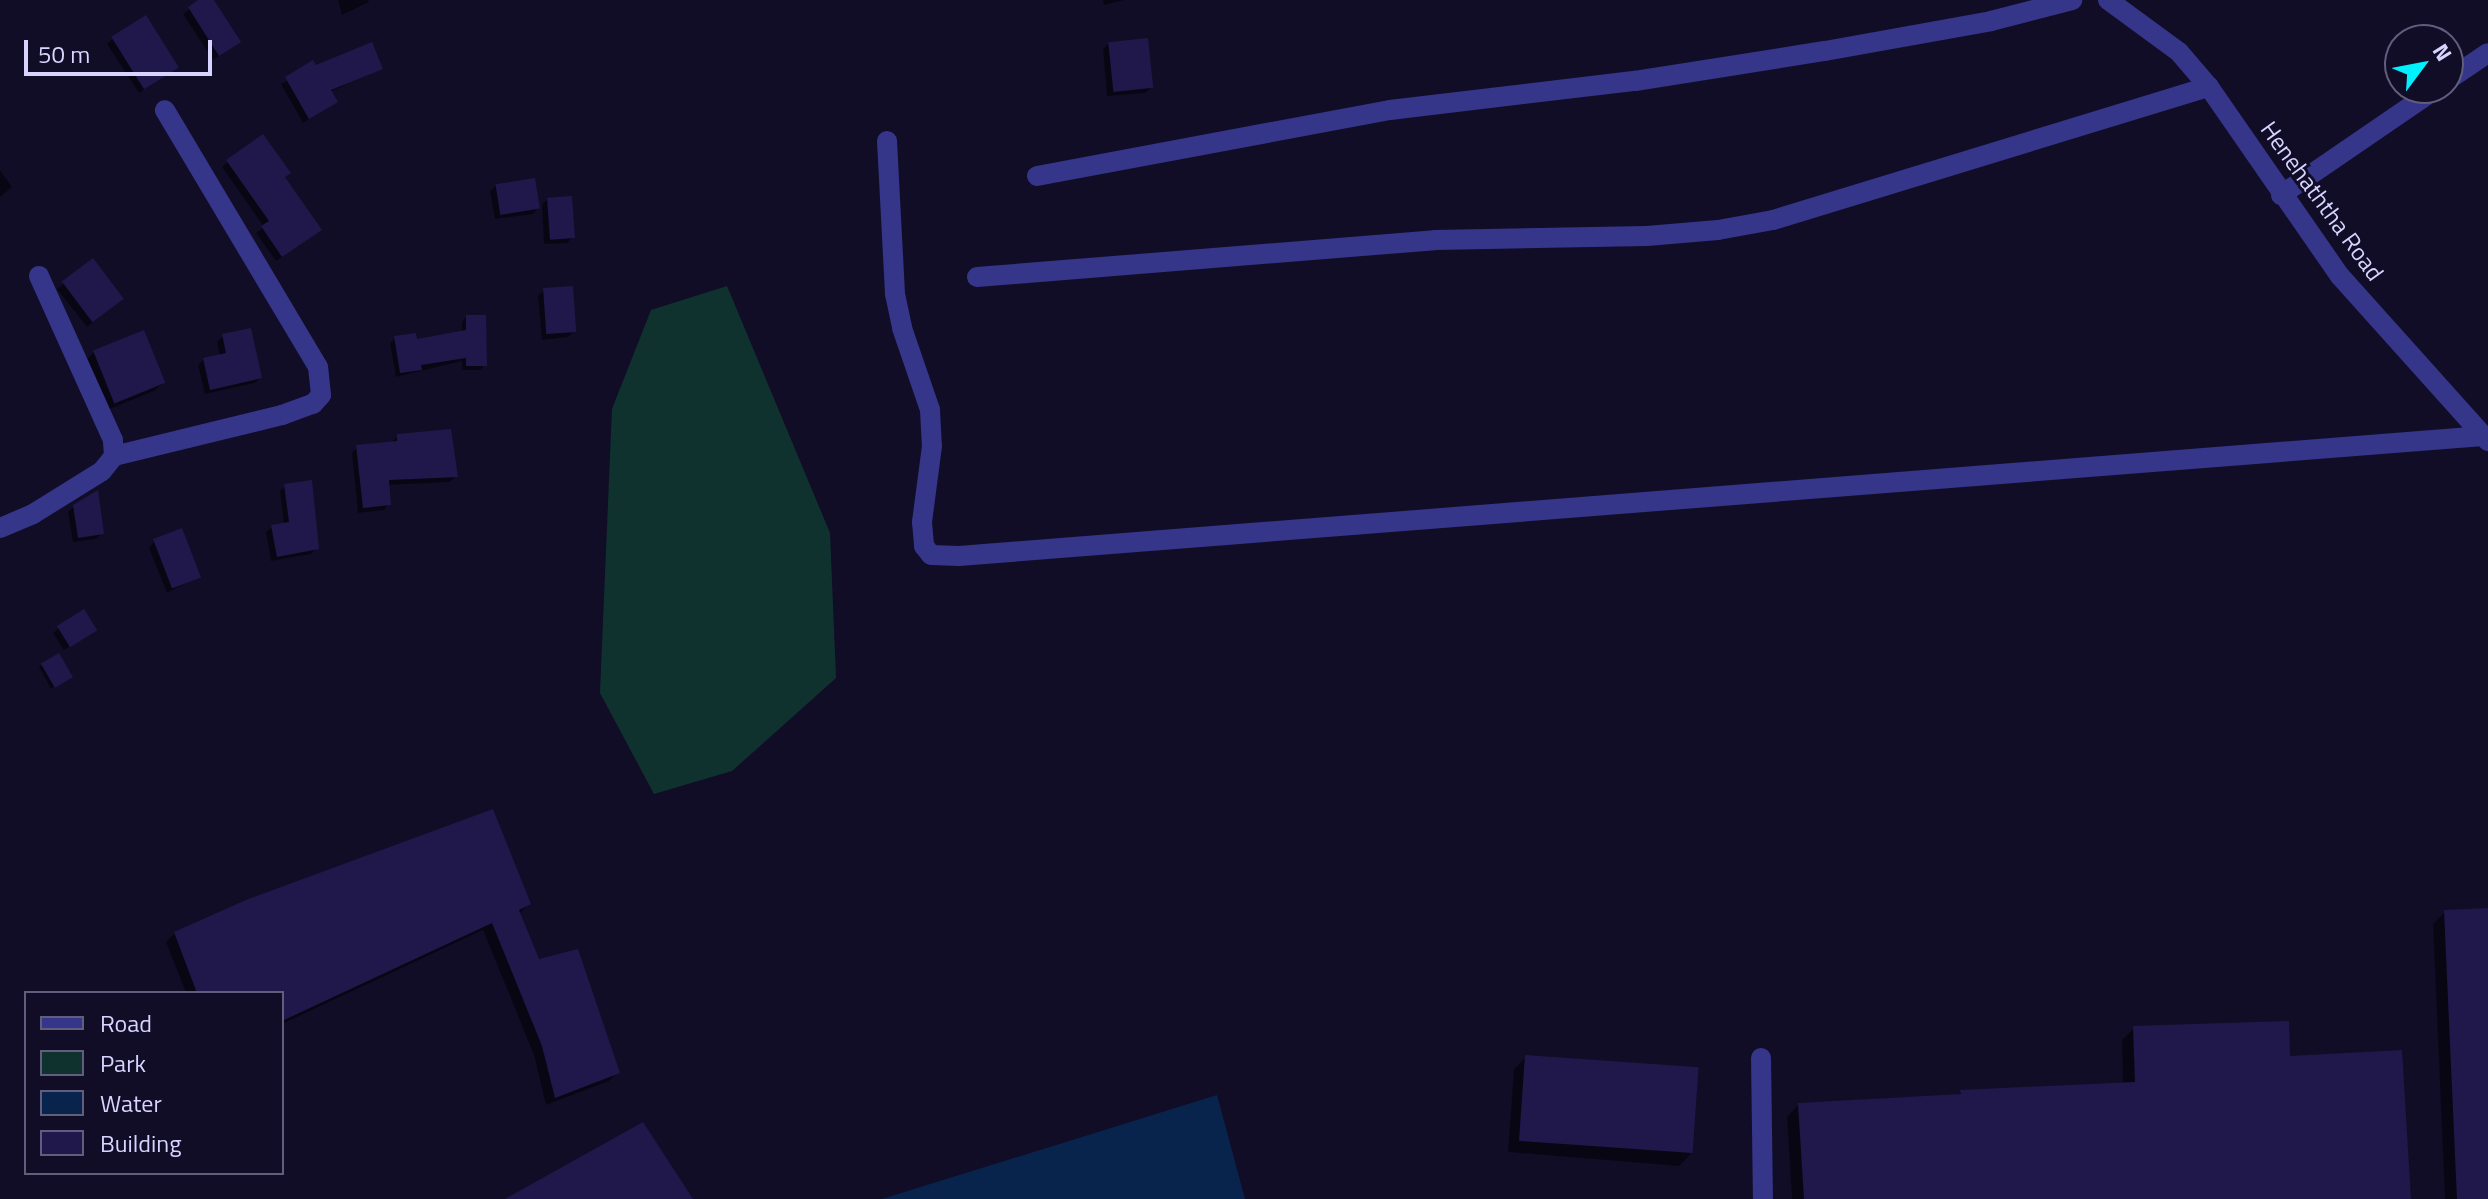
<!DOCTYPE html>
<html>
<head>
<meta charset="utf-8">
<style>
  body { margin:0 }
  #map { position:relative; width:2488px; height:1199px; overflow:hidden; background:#110d27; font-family:"Titillium Web",sans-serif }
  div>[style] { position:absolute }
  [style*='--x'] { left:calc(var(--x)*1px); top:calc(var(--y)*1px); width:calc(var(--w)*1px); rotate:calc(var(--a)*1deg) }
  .green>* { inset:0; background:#10322f }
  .water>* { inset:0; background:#08244c }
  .shadow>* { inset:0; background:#0007 }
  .building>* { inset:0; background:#20184a; transform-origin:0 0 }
  .minor>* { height:20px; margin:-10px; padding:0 10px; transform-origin:10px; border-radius:10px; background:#35358a }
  span { translate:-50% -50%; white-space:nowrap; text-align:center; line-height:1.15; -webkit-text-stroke:6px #110d27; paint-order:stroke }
  .street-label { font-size:24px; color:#d7d4ff }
  .legend { position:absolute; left:24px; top:991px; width:260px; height:184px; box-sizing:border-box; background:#110d27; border:2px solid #605d7d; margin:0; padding:10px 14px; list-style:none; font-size:24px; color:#d7d4ff }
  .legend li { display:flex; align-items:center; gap:16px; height:40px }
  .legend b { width:40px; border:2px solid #605d7d }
  .north { position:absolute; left:2384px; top:24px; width:80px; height:80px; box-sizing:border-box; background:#110d27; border:2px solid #605d7d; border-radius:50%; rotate:58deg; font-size:22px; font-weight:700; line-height:32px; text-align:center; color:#d7d4ff }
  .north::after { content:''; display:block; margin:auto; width:28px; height:36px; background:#00f0ff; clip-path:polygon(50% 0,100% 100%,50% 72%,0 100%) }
  .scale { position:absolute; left:24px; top:40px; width:188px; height:36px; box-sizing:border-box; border:4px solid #d7d4ff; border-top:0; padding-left:10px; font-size:24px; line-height:28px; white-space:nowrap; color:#d7d4ff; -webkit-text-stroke:6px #110d27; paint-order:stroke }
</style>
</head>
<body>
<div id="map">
  <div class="green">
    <div style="clip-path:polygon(727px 286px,830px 533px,836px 678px,732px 771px,654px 794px,600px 693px,612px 409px,651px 310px)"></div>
  </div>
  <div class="water">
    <div style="clip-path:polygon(1217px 1095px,1245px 1199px,882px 1199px)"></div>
  </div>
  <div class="shadow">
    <div style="clip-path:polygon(202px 0,212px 0,239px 42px,213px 60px,183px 14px)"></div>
    <div style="clip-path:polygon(338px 0,368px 0,369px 2px,342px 15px)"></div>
    <div style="clip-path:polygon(1103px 0,1125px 0,1104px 5px)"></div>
    <div style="clip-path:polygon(112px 39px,177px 67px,139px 93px,107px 44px)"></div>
    <div style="clip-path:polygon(1108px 44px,1151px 88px,1145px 93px,1107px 96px,1103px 49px)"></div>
    <div style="clip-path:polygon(315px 67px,381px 68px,330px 92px,336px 102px,303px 123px,281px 84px)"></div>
    <div style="clip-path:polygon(228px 162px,283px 178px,313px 236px,276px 261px,256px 233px,264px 227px,222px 167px)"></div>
    <div style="clip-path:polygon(0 170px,12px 187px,0 197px)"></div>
    <div style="clip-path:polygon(496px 186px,538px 208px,533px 214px,495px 219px,490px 191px)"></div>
    <div style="clip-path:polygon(548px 199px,573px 237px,567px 243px,544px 244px,542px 204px)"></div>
    <div style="clip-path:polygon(93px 261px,116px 304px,87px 327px,57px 289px)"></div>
    <div style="clip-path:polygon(544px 290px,574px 332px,568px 337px,542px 340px,538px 296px)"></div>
    <div style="clip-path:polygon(466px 317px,485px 365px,480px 370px,462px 370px,462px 361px,396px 377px,390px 343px,395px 338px,415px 341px,462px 333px,462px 322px)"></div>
    <div style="clip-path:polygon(223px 336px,260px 378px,255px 383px,205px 394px,198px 365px,204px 359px,220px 356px,217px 342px)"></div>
    <div style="clip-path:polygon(94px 352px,163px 383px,154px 391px,105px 411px,85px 361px)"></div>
    <div style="clip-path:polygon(398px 436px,456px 476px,450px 482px,387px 485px,389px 504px,384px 510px,358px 513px,352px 453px,357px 447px,392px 442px)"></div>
    <div style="clip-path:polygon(285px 486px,317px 548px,311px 554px,271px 561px,266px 532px,272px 527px,284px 525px,280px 491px)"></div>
    <div style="clip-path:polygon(74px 506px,102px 533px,96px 539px,73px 542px,68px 512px)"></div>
    <div style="clip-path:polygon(154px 542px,199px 576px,167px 593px,149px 548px)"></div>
    <div style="clip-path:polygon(59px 628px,89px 635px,64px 650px,53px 633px)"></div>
    <div style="clip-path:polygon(41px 665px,68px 679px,51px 689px,39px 667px)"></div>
    <div style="clip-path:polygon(529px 904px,519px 914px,538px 961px,618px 1072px,609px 1081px,546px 1105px,534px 1055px,483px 930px,282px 1024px,282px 993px,186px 993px,166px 942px,175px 933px)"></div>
    <div style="clip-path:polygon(2488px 910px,2488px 1199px,2445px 1199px,2433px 924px,2445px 912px)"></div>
    <div style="clip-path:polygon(2134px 1028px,2409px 1199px,1792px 1199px,1787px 1117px,1798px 1105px,1957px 1096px,1961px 1092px,2123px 1084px,2122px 1040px)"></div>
    <div style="clip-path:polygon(1526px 1057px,1691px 1154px,1679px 1166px,1508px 1152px,1514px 1069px)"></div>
  </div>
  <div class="building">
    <div style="clip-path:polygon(198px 0,214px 0,241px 42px,219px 56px,188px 7px)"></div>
    <div style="left:146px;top:15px;width:62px;height:41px;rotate:58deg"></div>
    <div style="left:1148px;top:38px;width:50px;height:40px;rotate:84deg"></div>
    <div style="clip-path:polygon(372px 42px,383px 69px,331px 90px,338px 102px,309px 119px,285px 77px,313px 60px,316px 65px)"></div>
    <div style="clip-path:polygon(263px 134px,291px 173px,285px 177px,322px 230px,282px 257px,261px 226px,269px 221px,226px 160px)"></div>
    <div style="left:535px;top:178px;width:31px;height:40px;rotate:81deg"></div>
    <div style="left:572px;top:196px;width:42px;height:25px;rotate:86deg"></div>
    <div style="left:93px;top:258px;width:51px;height:39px;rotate:53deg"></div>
    <div style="left:573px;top:286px;width:46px;height:30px;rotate:86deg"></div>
    <div style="clip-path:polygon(466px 315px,486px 315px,487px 366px,466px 366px,466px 358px,421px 365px,422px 370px,400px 373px,394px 336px,416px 333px,417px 339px,466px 330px)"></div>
    <div style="clip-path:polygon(251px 328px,262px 378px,210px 390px,203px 358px,226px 353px,222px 334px)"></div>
    <div style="left:144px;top:330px;width:57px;height:55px;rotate:68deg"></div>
    <div style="clip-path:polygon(451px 429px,458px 477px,389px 480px,391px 505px,363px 508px,356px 445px,397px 441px,397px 434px)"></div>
    <div style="clip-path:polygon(312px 480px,319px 549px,277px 557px,271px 525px,289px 522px,284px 484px)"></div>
    <div style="clip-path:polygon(98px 490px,104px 534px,78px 538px,73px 505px)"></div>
    <div style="left:182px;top:528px;width:53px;height:31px;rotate:69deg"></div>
    <div style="left:84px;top:609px;width:25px;height:32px;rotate:58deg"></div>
    <div style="left:59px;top:653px;width:28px;height:21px;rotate:60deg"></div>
    <div style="clip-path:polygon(493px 809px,531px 904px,519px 910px,539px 959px,578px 949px,620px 1073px,555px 1098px,542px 1046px,492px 923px,282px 1021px,282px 993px,197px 993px,174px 932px,246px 900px)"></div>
    <div style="clip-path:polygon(2488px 908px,2488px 1199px,2457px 1199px,2444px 910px)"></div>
    <div style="clip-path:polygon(2289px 1021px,2290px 1056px,2402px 1050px,2411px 1199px,1804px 1199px,1798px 1103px,1961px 1094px,1960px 1090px,2135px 1082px,2133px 1026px)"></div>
    <div style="left:1525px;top:1055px;width:174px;height:86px;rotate:4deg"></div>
    <div style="clip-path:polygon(643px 1122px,693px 1199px,505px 1199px)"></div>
  </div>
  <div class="minor">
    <div style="--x:2108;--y:0;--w:88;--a:36.2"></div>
    <div style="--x:2179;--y:52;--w:46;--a:49.4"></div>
    <div style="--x:2209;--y:87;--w:230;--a:55.3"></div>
    <div style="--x:2340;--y:276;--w:222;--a:48.1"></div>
    <div style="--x:2448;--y:80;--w:48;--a:-34"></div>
    <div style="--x:887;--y:141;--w:153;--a:87"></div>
    <div style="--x:895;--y:294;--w:35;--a:78"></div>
    <div style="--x:902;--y:328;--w:87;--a:71.1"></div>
    <div style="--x:930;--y:410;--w:36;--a:87"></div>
    <div style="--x:932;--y:446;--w:77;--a:97.5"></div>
    <div style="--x:922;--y:522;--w:24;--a:85"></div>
    <div style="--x:924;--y:546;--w:11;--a:52"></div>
    <div style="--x:931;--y:555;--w:28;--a:2"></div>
    <div style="--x:959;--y:556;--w:1529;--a:-4.5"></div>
    <div style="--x:1037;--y:176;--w:359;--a:-10.6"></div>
    <div style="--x:1390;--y:110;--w:247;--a:-6.8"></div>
    <div style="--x:1635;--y:81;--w:192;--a:-9"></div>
    <div style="--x:1825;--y:51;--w:169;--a:-10.2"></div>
    <div style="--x:1991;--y:21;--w:84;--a:-14.5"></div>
    <div style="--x:2281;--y:195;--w:189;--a:-34.4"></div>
    <div style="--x:977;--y:277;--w:459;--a:-4.6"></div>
    <div style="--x:1435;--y:240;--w:212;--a:-1.1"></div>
    <div style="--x:1647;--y:236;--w:71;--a:-4.8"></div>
    <div style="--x:1718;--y:230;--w:56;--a:-10.3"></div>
    <div style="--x:1773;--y:220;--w:456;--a:-17"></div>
    <div style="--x:114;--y:456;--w:173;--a:-13.7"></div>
    <div style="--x:282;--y:415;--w:33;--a:-20"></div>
    <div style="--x:313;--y:404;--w:12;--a:-48"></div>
    <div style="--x:321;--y:395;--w:28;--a:-96"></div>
    <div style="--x:318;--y:367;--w:299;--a:-120.8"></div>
    <div style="--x:0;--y:528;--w:36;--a:-23"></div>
    <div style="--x:33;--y:514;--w:81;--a:-31.9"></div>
    <div style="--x:102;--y:471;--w:19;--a:-51"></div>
    <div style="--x:114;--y:456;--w:16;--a:-94"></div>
    <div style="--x:113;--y:440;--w:180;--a:-114.3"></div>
    <div style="--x:1761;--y:1058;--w:141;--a:89.2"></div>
  </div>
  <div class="street-label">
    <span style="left:2322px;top:201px;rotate:54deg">Henehaththa Road</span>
  </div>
  <ul class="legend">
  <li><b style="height:10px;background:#35358a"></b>Road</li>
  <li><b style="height:22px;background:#10322f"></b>Park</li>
  <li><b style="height:22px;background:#08244c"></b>Water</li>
  <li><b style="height:22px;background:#20184a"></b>Building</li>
  </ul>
  <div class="north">N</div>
  <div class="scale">50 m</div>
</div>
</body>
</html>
